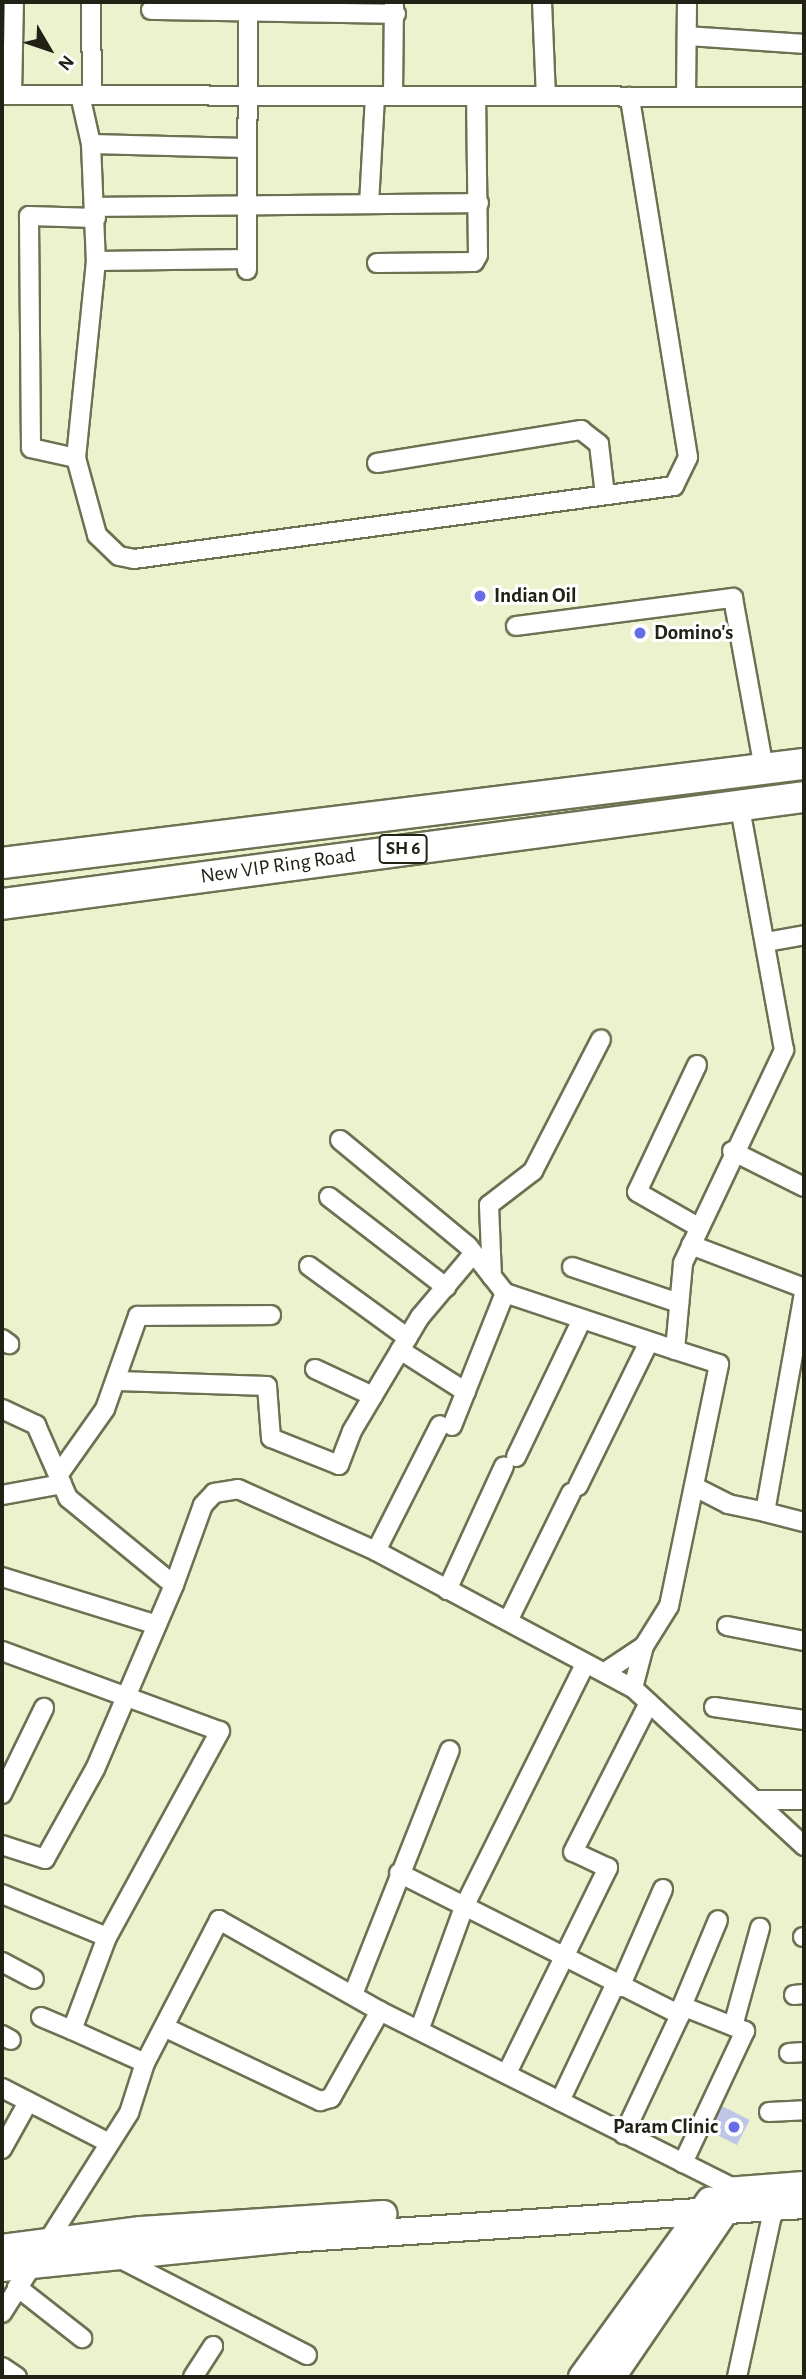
<!DOCTYPE html>
<html>
<head>
<meta charset="utf-8">
<style>
  body { margin:0 }
  #map { position:relative; width:806px; height:2379px; overflow:hidden; background:#ecf1ce; font-family:"Alegreya Sans",sans-serif }
  div>[style] { position:absolute }
  [style*='--x'] { left:calc(var(--x)*1px); top:calc(var(--y)*1px); width:calc(var(--w)*1px); rotate:calc(var(--a)*1deg) }
  .building>* { inset:0; background:#bfc5e6; transform-origin:0 0 }
  .roads { filter:drop-shadow(2px 0 #6d7152) drop-shadow(-2px 0 #6d7152) drop-shadow(0 2px #6d7152) drop-shadow(0 -2px #6d7152) }
  .street>* { height:18px; margin:-9px; padding:0 9px; transform-origin:9px; border-radius:9px; background:#fff }
  .secondary>* { height:26px; margin:-13px; padding:0 13px; transform-origin:13px; border-radius:13px; background:#fff }
  .primary>* { height:30px; margin:-15px; padding:0 15px; transform-origin:15px; border-radius:15px; background:#fff }
  .dots>* { width:19px; height:19px; translate:-50% -50%; box-sizing:border-box; border:4px solid #fff; border-radius:50% }
  span { translate:-50% -50%; white-space:nowrap; text-align:center; line-height:1.15; -webkit-text-stroke:6px #fff; paint-order:stroke }
  .shield-label span { padding:2px 5px; background:#fff; border:2px solid; border-radius:5px; -webkit-text-stroke-width:0 }
  .shield-label { font-size:19px; color:#212215; font-weight:700 }
  .poi-label { font-size:21px; color:#212215; font-weight:700 }
  .left { translate:0 -50%; text-align:left }
  .right { translate:-100% -50%; text-align:right }
  .street-label { font-size:21px; color:#212215 }
  .frame { position:absolute; inset:0; border:4px solid #212215; pointer-events:none }
  .north { position:absolute; left:14px; top:14px; width:70px; height:70px; -webkit-text-stroke:5px #fff; paint-order:stroke; rotate:129deg; font-size:19px; font-weight:700; line-height:28px; text-align:center; color:#212215 }
  .north::after { content:''; display:block; margin:auto; width:24px; height:32px; background:#212215; clip-path:polygon(50% 0,100% 100%,50% 72%,0 100%) }
</style>
</head>
<body>
<div id="map">
  <div class="building">
    <div style="left:722px;top:2106px;width:31px;height:28px;rotate:27deg"></div>
  </div>
  <div class="roads">
    <div class="street">
      <div style="--x:91;--y:2;--w:93;--a:89.4"></div>
      <div style="--x:542;--y:2;--w:94;--a:87.6"></div>
      <div style="--x:151;--y:10;--w:245;--a:0.9"></div>
      <div style="--x:687;--y:36;--w:117;--a:3.9"></div>
      <div style="--x:2;--y:95;--w:802;--a:0.14"></div>
      <div style="--x:12;--y:95;--w:93;--a:-88.8"></div>
      <div style="--x:80;--y:95;--w:50;--a:77.3"></div>
      <div style="--x:91;--y:144;--w:117;--a:87.6"></div>
      <div style="--x:96;--y:261;--w:198;--a:95.8"></div>
      <div style="--x:76;--y:458;--w:80;--a:74.7"></div>
      <div style="--x:97;--y:535;--w:30;--a:44"></div>
      <div style="--x:119;--y:556;--w:15;--a:11"></div>
      <div style="--x:134;--y:559;--w:545;--a:-7.7"></div>
      <div style="--x:674;--y:486;--w:32;--a:-64"></div>
      <div style="--x:688;--y:457;--w:365;--a:-99.2"></div>
      <div style="--x:393;--y:96;--w:94;--a:-89.4"></div>
      <div style="--x:686;--y:97;--w:95;--a:-89.4"></div>
      <div style="--x:91;--y:144;--w:155;--a:1.5"></div>
      <div style="--x:369;--y:204;--w:108;--a:-86.8"></div>
      <div style="--x:96;--y:207;--w:383;--a:-0.6"></div>
      <div style="--x:96;--y:261;--w:151;--a:-0.8"></div>
      <div style="--x:377;--y:263;--w:97;--a:-0.6"></div>
      <div style="--x:474;--y:262;--w:8;--a:-60"></div>
      <div style="--x:478;--y:255;--w:159;--a:-90.7"></div>
      <div style="--x:247;--y:270;--w:268;--a:-89.8"></div>
      <div style="--x:76;--y:458;--w:46;--a:-167.5"></div>
      <div style="--x:31;--y:448;--w:232;--a:-90.5"></div>
      <div style="--x:29;--y:216;--w:67;--a:1.7"></div>
      <div style="--x:377;--y:463;--w:207;--a:-9.2"></div>
      <div style="--x:581;--y:430;--w:23;--a:38"></div>
      <div style="--x:599;--y:444;--w:51;--a:83.3"></div>
      <div style="--x:516;--y:626;--w:219;--a:-7.4"></div>
      <div style="--x:733;--y:598;--w:174;--a:79.7"></div>
      <div style="--x:766;--y:942;--w:39;--a:-10"></div>
      <div style="--x:697;--y:1065;--w:140;--a:115.3"></div>
      <div style="--x:637;--y:1192;--w:70;--a:29.8"></div>
      <div style="--x:340;--y:1140;--w:166;--a:39.6"></div>
      <div style="--x:468;--y:1246;--w:60;--a:51.8"></div>
      <div style="--x:505;--y:1293;--w:179;--a:18.5"></div>
      <div style="--x:732;--y:1151;--w:80;--a:26.6"></div>
      <div style="--x:329;--y:1197;--w:148;--a:37.6"></div>
      <div style="--x:691;--y:1245;--w:121;--a:20.8"></div>
      <div style="--x:309;--y:1266;--w:122;--a:36"></div>
      <div style="--x:572;--y:1267;--w:113;--a:18.6"></div>
      <div style="--x:492;--y:1277;--w:72;--a:-92.4"></div>
      <div style="--x:489;--y:1205;--w:56;--a:-37.7"></div>
      <div style="--x:533;--y:1171;--w:148;--a:-62.7"></div>
      <div style="--x:804;--y:1293;--w:222;--a:100.1"></div>
      <div style="--x:765;--y:1512;--w:40;--a:14.4"></div>
      <div style="--x:2;--y:1339;--w:9;--a:36"></div>
      <div style="--x:400;--y:1350;--w:78;--a:32.5"></div>
      <div style="--x:315;--y:1369;--w:64;--a:25"></div>
      <div style="--x:118;--y:1381;--w:149;--a:1.9"></div>
      <div style="--x:267;--y:1386;--w:52;--a:85.6"></div>
      <div style="--x:271;--y:1438;--w:73;--a:21.7"></div>
      <div style="--x:339;--y:1465;--w:36;--a:-69"></div>
      <div style="--x:352;--y:1431;--w:133;--a:-59.2"></div>
      <div style="--x:420;--y:1317;--w:82;--a:-49.9"></div>
      <div style="--x:2;--y:1409;--w:38;--a:25"></div>
      <div style="--x:36;--y:1425;--w:80;--a:66.3"></div>
      <div style="--x:68;--y:1498;--w:137;--a:39.4"></div>
      <div style="--x:174;--y:1585;--w:200;--a:113.2"></div>
      <div style="--x:95;--y:1769;--w:103;--a:119.1"></div>
      <div style="--x:45;--y:1859;--w:45;--a:-162"></div>
      <div style="--x:452;--y:1426;--w:143;--a:-68.3"></div>
      <div style="--x:516;--y:1457;--w:153;--a:-64.4"></div>
      <div style="--x:59;--y:1474;--w:80;--a:-54.7"></div>
      <div style="--x:105;--y:1409;--w:99;--a:-70.5"></div>
      <div style="--x:138;--y:1316;--w:133;--a:-0.4"></div>
      <div style="--x:578;--y:1486;--w:161;--a:-63.8"></div>
      <div style="--x:697;--y:1488;--w:35;--a:27"></div>
      <div style="--x:728;--y:1504;--w:38;--a:12"></div>
      <div style="--x:2;--y:1495;--w:61;--a:-10.4"></div>
      <div style="--x:376;--y:1551;--w:141;--a:-63.1"></div>
      <div style="--x:2;--y:1577;--w:162;--a:17.2"></div>
      <div style="--x:174;--y:1585;--w:85;--a:-70.1"></div>
      <div style="--x:203;--y:1505;--w:16;--a:-47"></div>
      <div style="--x:214;--y:1493;--w:24;--a:-9"></div>
      <div style="--x:238;--y:1489;--w:151;--a:24.2"></div>
      <div style="--x:376;--y:1551;--w:291;--a:28.1"></div>
      <div style="--x:447;--y:1590;--w:136;--a:-65.3"></div>
      <div style="--x:508;--y:1621;--w:143;--a:-63.8"></div>
      <div style="--x:727;--y:1626;--w:78;--a:11"></div>
      <div style="--x:644;--y:1646;--w:43;--a:104.7"></div>
      <div style="--x:633;--y:1688;--w:233;--a:42.7"></div>
      <div style="--x:2;--y:1651;--w:232;--a:20.2"></div>
      <div style="--x:220;--y:1731;--w:235;--a:118.7"></div>
      <div style="--x:107;--y:1937;--w:99;--a:110.6"></div>
      <div style="--x:72;--y:2030;--w:80;--a:24.3"></div>
      <div style="--x:145;--y:2063;--w:52;--a:107.7"></div>
      <div style="--x:129;--y:2113;--w:237;--a:122.4"></div>
      <div style="--x:605;--y:1672;--w:47;--a:-33.7"></div>
      <div style="--x:644;--y:1646;--w:47;--a:-58"></div>
      <div style="--x:669;--y:1606;--w:247;--a:-78.3"></div>
      <div style="--x:719;--y:1364;--w:46;--a:-162.3"></div>
      <div style="--x:675;--y:1350;--w:87;--a:-84.7"></div>
      <div style="--x:683;--y:1263;--w:236;--a:-64.6"></div>
      <div style="--x:784;--y:1050;--w:247;--a:-100.3"></div>
      <div style="--x:714;--y:1707;--w:91;--a:8.2"></div>
      <div style="--x:2;--y:1794;--w:96;--a:-64"></div>
      <div style="--x:756;--y:1800;--w:48;--a:0"></div>
      <div style="--x:399;--y:1873;--w:315;--a:26.8"></div>
      <div style="--x:680;--y:2015;--w:132;--a:115.2"></div>
      <div style="--x:2;--y:1894;--w:113;--a:22.3"></div>
      <div style="--x:803;--y:1937;--w:1;--a:0"></div>
      <div style="--x:2;--y:1962;--w:36;--a:28"></div>
      <div style="--x:620;--y:1987;--w:107;--a:-66.3"></div>
      <div style="--x:354;--y:1992;--w:260;--a:-68.4"></div>
      <div style="--x:794;--y:1995;--w:10;--a:-6"></div>
      <div style="--x:682;--y:2006;--w:93;--a:-67.3"></div>
      <div style="--x:680;--y:2015;--w:9;--a:-77"></div>
      <div style="--x:682;--y:2006;--w:68;--a:21.6"></div>
      <div style="--x:745;--y:2031;--w:146;--a:115.2"></div>
      <div style="--x:41;--y:2017;--w:34;--a:23"></div>
      <div style="--x:733;--y:2026;--w:102;--a:-74.6"></div>
      <div style="--x:164;--y:2027;--w:173;--a:25.4"></div>
      <div style="--x:320;--y:2101;--w:11;--a:-15"></div>
      <div style="--x:331;--y:2098;--w:100;--a:-60.6"></div>
      <div style="--x:420;--y:2028;--w:129;--a:-70"></div>
      <div style="--x:464;--y:1907;--w:271;--a:-63.5"></div>
      <div style="--x:2;--y:2035;--w:10;--a:29"></div>
      <div style="--x:789;--y:2053;--w:15;--a:-4"></div>
      <div style="--x:145;--y:2063;--w:161;--a:-62.6"></div>
      <div style="--x:219;--y:1920;--w:185;--a:29.5"></div>
      <div style="--x:380;--y:2011;--w:399;--a:26.6"></div>
      <div style="--x:507;--y:2073;--w:229;--a:-63.8"></div>
      <div style="--x:608;--y:1868;--w:38;--a:-155"></div>
      <div style="--x:573;--y:1852;--w:167;--a:-63"></div>
      <div style="--x:2;--y:2088;--w:120;--a:27.2"></div>
      <div style="--x:560;--y:2101;--w:128;--a:-64.6"></div>
      <div style="--x:769;--y:2112;--w:35;--a:-3"></div>
      <div style="--x:2;--y:2149;--w:54;--a:-61"></div>
      <div style="--x:115;--y:2256;--w:216;--a:27.3"></div>
      <div style="--x:17;--y:2287;--w:83;--a:38.1"></div>
      <div style="--x:2;--y:2367;--w:18;--a:34"></div>
      <div style="--x:193;--y:2377;--w:37;--a:-57"></div>
      <div style="--x:737;--y:2377;--w:175;--a:-77.8"></div>
    </div>
    <div class="secondary">
      <div style="--x:726;--y:2191;--w:78;--a:-4.4"></div>
      <div style="--x:2;--y:2248;--w:140;--a:-7.4"></div>
      <div style="--x:141;--y:2230;--w:243;--a:-3.8"></div>
      <div style="--x:2;--y:2268;--w:287;--a:-5.8"></div>
      <div style="--x:288;--y:2239;--w:517;--a:-3.77"></div>
      <div style="--x:582;--y:2377;--w:218;--a:-54.1"></div>
      <div style="--x:612;--y:2377;--w:217;--a:-55.7"></div>
    </div>
    <div class="primary">
      <div style="--x:2;--y:863;--w:808;--a:-7.04"></div>
      <div style="--x:2;--y:904;--w:809;--a:-7.6"></div>
    </div>
  </div>
  <div class="dots">
    <div style="left:480px;top:596px;background:#666ce5"></div>
    <div style="left:640px;top:633px;background:#666ce5"></div>
    <div style="left:734px;top:2127px;background:#666ce5"></div>
  </div>
  <div class="shield-label">
    <span style="left:403px;top:849px">SH 6</span>
  </div>
  <div class="poi-label">
    <span class="left" style="left:494px;top:596px">Indian Oil</span>
    <span class="left" style="left:654px;top:633px">Domino's</span>
    <span class="right" style="left:718px;top:2127px">Param Clinic</span>
  </div>
  <div class="street-label">
    <span style="left:278px;top:866px;rotate:-8deg">New VIP Ring Road</span>
  </div>
  <div class="frame"></div>
  <div class="north">N</div>
</div>
</body>
</html>
